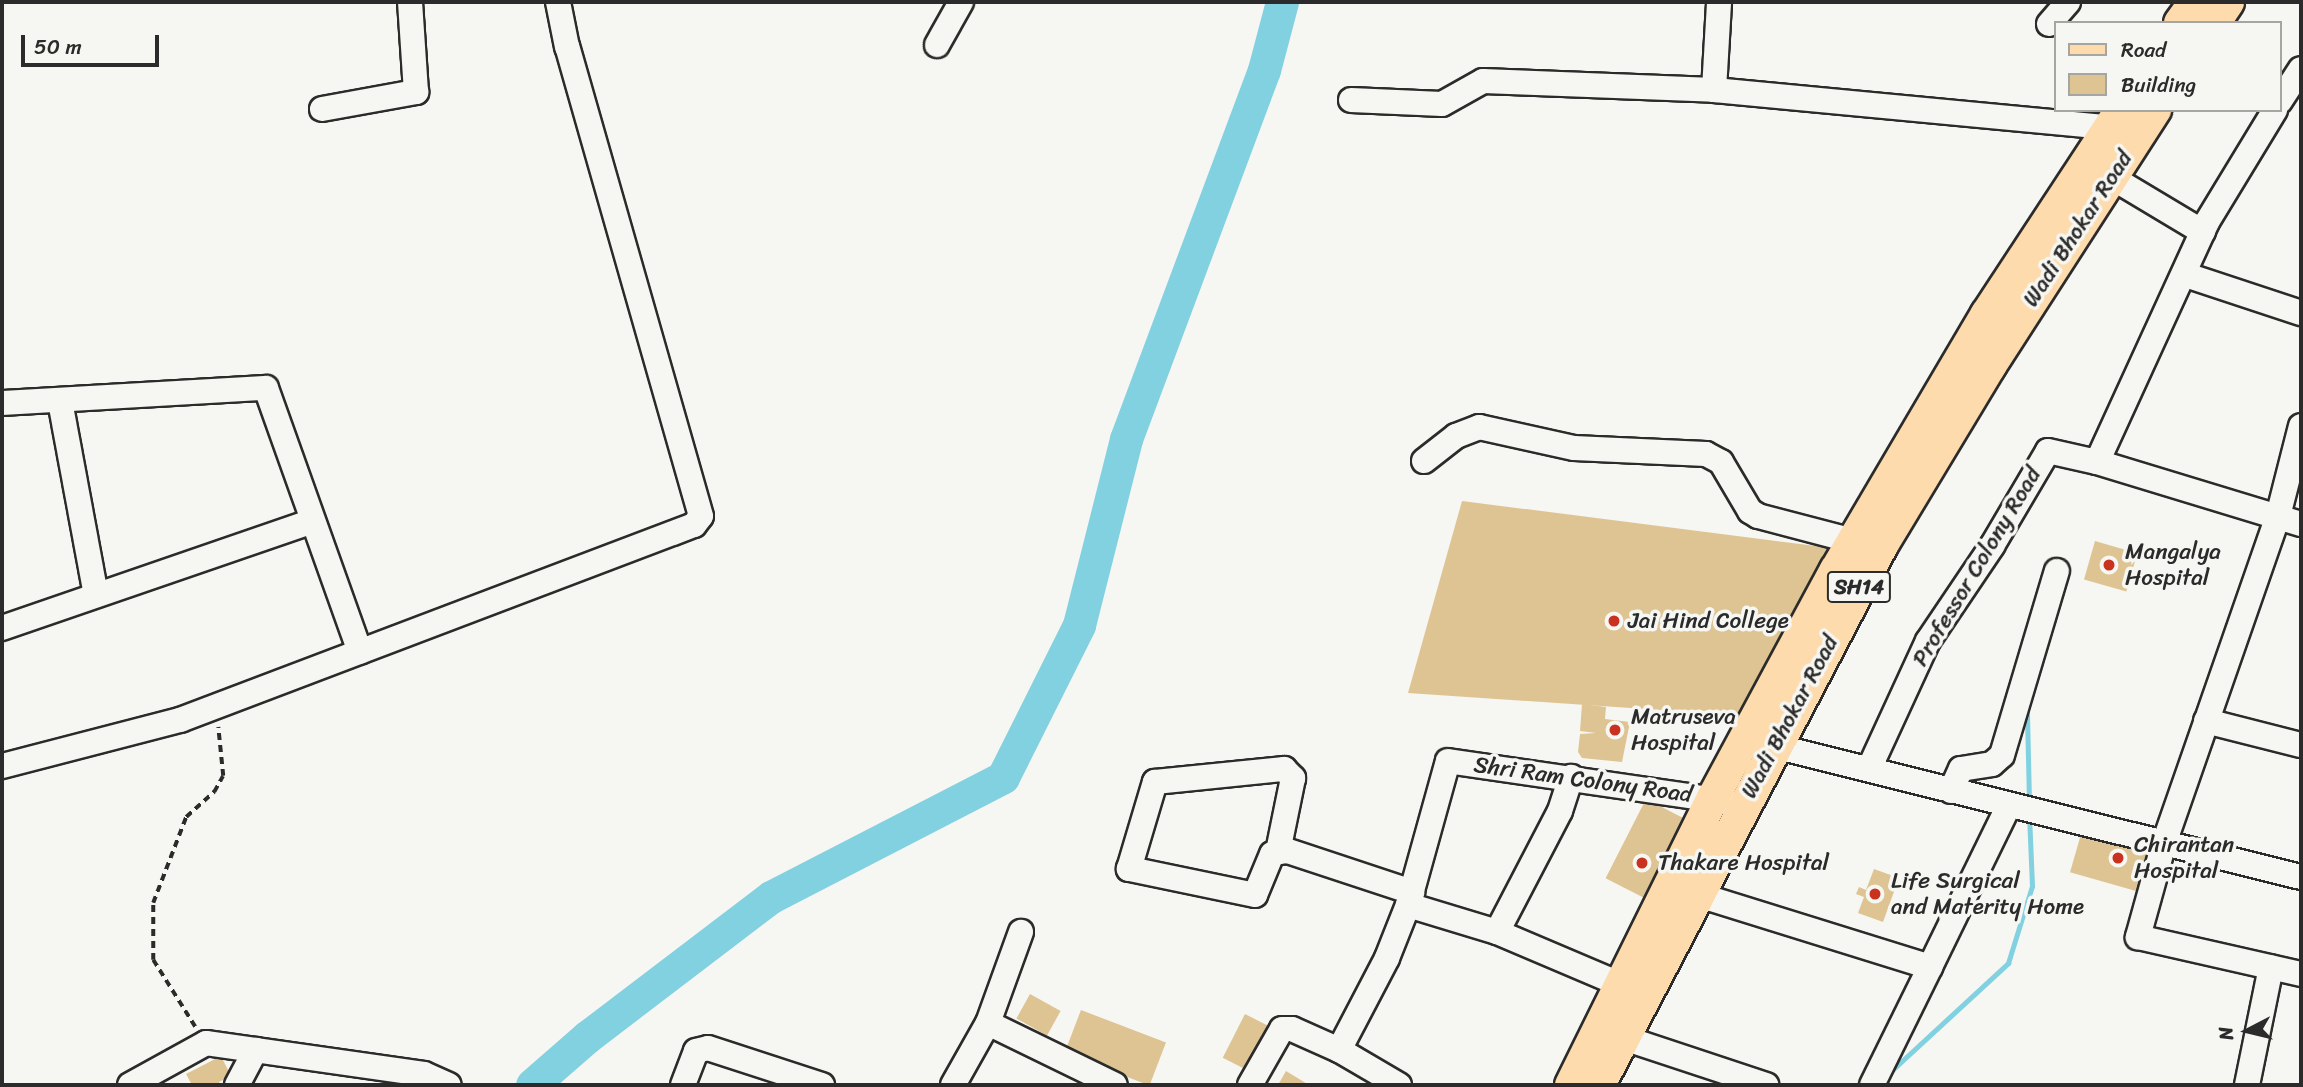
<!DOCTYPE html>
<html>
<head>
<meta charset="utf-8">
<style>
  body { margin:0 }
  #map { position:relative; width:2303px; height:1087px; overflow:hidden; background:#f6f6f2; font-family:Sriracha,sans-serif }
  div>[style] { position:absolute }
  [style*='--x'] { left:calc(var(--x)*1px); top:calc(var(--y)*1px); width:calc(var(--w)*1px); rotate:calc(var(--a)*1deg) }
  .stream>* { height:5px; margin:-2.5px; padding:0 2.5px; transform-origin:2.5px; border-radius:2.5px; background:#82d1e0 }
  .river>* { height:33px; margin:-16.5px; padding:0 16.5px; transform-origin:16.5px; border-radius:16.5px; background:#82d1e0 }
  .building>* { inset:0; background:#dec493; transform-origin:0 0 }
  .path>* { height:3.5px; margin-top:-1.75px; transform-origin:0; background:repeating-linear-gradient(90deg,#2b2b2b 0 7px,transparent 0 12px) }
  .roads { filter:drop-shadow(2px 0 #2b2b2b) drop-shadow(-2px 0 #2b2b2b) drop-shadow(0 2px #2b2b2b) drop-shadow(0 -2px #2b2b2b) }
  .minor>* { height:24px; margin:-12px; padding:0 12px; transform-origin:12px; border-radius:12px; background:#f6f6f2 }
  .major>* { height:32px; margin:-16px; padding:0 16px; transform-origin:16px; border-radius:16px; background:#fedbac }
  .dots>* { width:19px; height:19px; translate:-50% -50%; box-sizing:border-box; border:4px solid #f6f6f2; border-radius:50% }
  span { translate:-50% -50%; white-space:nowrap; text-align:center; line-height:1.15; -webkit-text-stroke:7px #f6f6f2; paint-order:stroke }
  .shield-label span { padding:2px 5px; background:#f6f6f2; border:2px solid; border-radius:5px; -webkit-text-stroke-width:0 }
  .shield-label { font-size:21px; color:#2b2b2b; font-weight:700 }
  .street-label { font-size:23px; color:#2b2b2b }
  .poi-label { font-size:23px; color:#2b2b2b }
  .left { translate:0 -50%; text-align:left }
  .frame { position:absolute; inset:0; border:4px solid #2b2b2b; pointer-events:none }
  .legend { position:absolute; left:2054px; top:21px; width:228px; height:91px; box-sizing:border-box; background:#f6f6f2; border:2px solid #a5a5a2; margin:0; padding:9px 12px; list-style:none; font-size:21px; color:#2b2b2b }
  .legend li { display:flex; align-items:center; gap:14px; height:35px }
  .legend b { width:35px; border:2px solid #a5a5a2 }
  .north { position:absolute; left:2212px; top:996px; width:70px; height:70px; -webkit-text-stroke:5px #f6f6f2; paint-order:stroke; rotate:263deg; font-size:19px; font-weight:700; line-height:28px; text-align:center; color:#2b2b2b }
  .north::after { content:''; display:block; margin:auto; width:24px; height:32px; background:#2b2b2b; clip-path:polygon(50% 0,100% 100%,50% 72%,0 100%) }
  .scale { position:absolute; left:21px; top:35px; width:138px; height:32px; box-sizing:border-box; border:4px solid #2b2b2b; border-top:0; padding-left:9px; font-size:21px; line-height:24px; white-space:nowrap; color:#2b2b2b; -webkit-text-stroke:5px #f6f6f2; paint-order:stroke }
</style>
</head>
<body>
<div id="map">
  <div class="stream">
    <div style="--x:2027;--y:714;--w:88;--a:88.7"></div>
    <div style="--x:1890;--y:1072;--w:161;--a:-42.7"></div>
    <div style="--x:2008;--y:963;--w:81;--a:-72.7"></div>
    <div style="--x:2032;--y:886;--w:71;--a:-92.4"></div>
  </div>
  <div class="river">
    <div style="--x:532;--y:1085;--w:73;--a:-41.1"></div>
    <div style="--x:587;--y:1037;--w:231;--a:-37.3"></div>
    <div style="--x:771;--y:897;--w:261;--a:-27.3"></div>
    <div style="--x:1003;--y:777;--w:170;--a:-63.4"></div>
    <div style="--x:1079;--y:625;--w:192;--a:-75.8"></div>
    <div style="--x:1126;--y:439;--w:394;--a:-69.5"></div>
    <div style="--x:1264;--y:70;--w:70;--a:-75.2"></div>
  </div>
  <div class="building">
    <div style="clip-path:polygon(1462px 501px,1840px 549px,1748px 716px,1408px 693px)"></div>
    <div style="left:2095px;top:541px;width:44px;height:40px;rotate:16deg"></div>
    <div style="clip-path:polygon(1582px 704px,1606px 707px,1605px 719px,1630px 722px,1622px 762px,1582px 758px,1578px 752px,1580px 734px,1596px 733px,1580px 731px)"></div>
    <div style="left:1646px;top:799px;width:55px;height:89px;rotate:27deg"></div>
    <div style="left:2083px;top:827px;width:75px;height:47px;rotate:16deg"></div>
    <div style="clip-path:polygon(1874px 869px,1899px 878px,1883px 922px,1858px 913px,1864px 897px,1856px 894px,1859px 887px,1866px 890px)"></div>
    <div style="left:1030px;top:994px;width:35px;height:28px;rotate:29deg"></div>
    <div style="left:1081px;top:1010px;width:91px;height:46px;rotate:21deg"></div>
    <div style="left:1245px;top:1014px;width:27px;height:49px;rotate:27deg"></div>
    <div style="clip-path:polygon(221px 1056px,231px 1076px,219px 1082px,221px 1085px,192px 1085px,186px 1074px)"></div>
    <div style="clip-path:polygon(1286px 1071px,1309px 1085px,1278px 1085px)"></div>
  </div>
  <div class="path">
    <div style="--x:195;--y:1027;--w:79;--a:-122.1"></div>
    <div style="--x:153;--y:960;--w:57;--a:-90"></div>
    <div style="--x:153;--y:903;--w:92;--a:-69"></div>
    <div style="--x:186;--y:817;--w:38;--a:-42"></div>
    <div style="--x:214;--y:792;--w:18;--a:-61"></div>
    <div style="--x:223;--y:776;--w:49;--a:-95.8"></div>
  </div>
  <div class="roads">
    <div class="minor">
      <div style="--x:2049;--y:24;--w:29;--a:-49"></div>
      <div style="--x:937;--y:45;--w:49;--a:-60.8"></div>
      <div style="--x:1714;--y:90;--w:88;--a:-86.7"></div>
      <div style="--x:1351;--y:100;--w:91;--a:2.5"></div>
      <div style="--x:1442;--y:104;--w:47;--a:-29.3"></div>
      <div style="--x:1483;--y:81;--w:231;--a:2.2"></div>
      <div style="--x:1714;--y:90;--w:397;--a:5.4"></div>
      <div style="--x:2109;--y:127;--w:15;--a:28"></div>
      <div style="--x:2280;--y:101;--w:38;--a:-57"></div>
      <div style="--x:322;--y:109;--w:96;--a:-10.3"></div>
      <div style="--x:416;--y:92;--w:90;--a:-93.8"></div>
      <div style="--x:2275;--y:110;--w:131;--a:121.3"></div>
      <div style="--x:2207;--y:222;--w:264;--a:114.6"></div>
      <div style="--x:2097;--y:462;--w:213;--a:16.9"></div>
      <div style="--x:2111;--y:177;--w:107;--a:30.9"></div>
      <div style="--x:2186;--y:275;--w:121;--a:18.3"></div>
      <div style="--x:60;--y:401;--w:197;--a:79.5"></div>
      <div style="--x:2;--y:403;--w:264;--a:-3.3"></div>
      <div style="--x:266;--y:388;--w:280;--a:70.4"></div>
      <div style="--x:2301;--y:426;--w:93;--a:104.3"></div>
      <div style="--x:2278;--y:516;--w:346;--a:109.2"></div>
      <div style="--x:2164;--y:843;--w:98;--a:105.5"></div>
      <div style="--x:2138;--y:937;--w:167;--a:12.8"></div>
      <div style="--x:1424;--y:461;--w:41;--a:-38"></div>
      <div style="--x:1456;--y:436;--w:25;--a:-21"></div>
      <div style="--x:1479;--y:427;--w:97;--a:12.5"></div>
      <div style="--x:1574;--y:448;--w:132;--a:2.6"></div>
      <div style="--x:1706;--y:454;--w:17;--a:28"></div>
      <div style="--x:1721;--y:462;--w:57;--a:59.4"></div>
      <div style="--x:1750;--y:511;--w:9;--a:32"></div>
      <div style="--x:1758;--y:516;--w:98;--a:14.7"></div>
      <div style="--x:2;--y:628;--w:328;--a:-19"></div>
      <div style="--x:2206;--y:721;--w:98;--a:14.2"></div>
      <div style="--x:1774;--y:746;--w:543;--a:13.96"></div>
      <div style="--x:2;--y:766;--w:184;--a:-14.5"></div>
      <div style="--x:180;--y:720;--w:550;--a:-20.78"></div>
      <div style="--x:694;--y:525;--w:11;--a:-52"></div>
      <div style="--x:701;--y:516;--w:488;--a:-105.9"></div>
      <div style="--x:567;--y:47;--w:46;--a:-101.3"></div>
      <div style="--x:1284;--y:769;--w:13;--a:45"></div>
      <div style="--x:1293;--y:778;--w:76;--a:101.5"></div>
      <div style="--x:1278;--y:852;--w:6;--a:162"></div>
      <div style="--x:1272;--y:854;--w:44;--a:112.5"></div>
      <div style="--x:1255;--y:895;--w:129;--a:-168.3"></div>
      <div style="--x:1129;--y:869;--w:91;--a:-73.4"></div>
      <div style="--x:1155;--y:782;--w:130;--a:-5.8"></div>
      <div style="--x:1869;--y:769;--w:141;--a:-65.3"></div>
      <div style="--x:1928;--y:641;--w:115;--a:-56"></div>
      <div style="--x:1992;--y:546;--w:110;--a:-59.5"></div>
      <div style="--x:2048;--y:451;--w:50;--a:12.7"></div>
      <div style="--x:1951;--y:791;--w:24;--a:-66"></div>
      <div style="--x:1961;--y:769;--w:31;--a:-9"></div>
      <div style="--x:1992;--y:764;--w:13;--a:-42"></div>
      <div style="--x:2002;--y:755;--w:192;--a:-73.4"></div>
      <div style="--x:1278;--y:852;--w:10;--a:-6"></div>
      <div style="--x:1288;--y:851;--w:131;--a:18.3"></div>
      <div style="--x:1699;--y:895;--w:242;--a:17.3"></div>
      <div style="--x:1930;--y:967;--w:180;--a:-64"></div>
      <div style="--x:1497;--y:932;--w:136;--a:-62.5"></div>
      <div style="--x:1560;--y:811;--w:36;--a:-72"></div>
      <div style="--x:1636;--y:991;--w:151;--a:-157"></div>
      <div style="--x:1497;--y:932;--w:93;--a:-163.1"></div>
      <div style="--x:1408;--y:905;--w:149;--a:-74.5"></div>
      <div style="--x:1448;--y:761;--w:284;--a:8.3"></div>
      <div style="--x:988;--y:1023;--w:141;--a:26"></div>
      <div style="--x:1624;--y:1038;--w:150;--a:18.3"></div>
      <div style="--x:130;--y:1085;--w:87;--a:-28.9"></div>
      <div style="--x:206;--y:1043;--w:220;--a:8.1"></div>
      <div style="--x:424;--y:1074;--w:27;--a:24"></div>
      <div style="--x:237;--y:1085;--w:40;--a:-62"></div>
      <div style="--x:683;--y:1085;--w:36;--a:-69"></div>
      <div style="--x:696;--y:1051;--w:12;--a:-14"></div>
      <div style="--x:708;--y:1048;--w:120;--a:18"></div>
      <div style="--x:953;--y:1085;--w:71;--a:-60.6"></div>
      <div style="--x:988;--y:1023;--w:97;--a:-70.1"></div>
      <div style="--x:1250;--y:1085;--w:64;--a:-60.3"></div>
      <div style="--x:1282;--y:1029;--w:10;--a:0"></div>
      <div style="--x:1292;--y:1029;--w:51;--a:24.1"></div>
      <div style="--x:1399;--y:1085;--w:69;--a:-149.7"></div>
      <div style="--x:1339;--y:1050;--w:104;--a:-62.4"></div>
      <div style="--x:1387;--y:958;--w:57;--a:-68.4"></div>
      <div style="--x:1872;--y:1085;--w:131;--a:-63.8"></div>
      <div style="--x:2247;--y:1085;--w:120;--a:-78.5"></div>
    </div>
    <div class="major">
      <div style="--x:2180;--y:23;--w:26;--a:-54"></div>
      <div style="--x:2214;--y:23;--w:25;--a:-56"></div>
      <div style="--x:1571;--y:1085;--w:320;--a:-63.7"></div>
      <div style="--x:1713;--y:798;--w:259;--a:-61.7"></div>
      <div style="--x:1836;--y:570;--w:297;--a:-59.5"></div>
      <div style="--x:1987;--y:314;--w:244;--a:-56.7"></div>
      <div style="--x:1599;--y:1085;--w:610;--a:-62.34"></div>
      <div style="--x:1882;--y:545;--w:209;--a:-58.9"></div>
      <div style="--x:1990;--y:366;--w:305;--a:-57.2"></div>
    </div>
  </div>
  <div class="dots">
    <div style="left:2109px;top:565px;background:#c8321e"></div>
    <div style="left:1614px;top:621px;background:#c8321e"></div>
    <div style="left:1615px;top:730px;background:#c8321e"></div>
    <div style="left:2118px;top:858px;background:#c8321e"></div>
    <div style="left:1642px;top:863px;background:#c8321e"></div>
    <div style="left:1875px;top:894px;background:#c8321e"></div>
  </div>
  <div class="shield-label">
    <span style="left:1859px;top:587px">SH14</span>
  </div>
  <div class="street-label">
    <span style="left:2078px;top:229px;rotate:-57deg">Wadi Bhokar Road</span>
    <span style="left:1977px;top:567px;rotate:-59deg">Professor Colony Road</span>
    <span style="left:1790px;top:717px;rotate:-62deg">Wadi Bhokar Road</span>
    <span style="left:1583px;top:780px;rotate:8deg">Shri Ram Colony Road</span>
  </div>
  <div class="poi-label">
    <span class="left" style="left:2125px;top:565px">Mangalya<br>Hospital</span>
    <span class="left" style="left:1628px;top:621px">Jai Hind College</span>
    <span class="left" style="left:1631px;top:730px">Matruseva<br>Hospital</span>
    <span class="left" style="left:2134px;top:858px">Chirantan<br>Hospital</span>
    <span class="left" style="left:1658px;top:863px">Thakare Hospital</span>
    <span class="left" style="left:1891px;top:894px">Life Surgical<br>and Materity Home</span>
  </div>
  <div class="frame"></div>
  <ul class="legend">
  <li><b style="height:9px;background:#fedbac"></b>Road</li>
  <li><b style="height:19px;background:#dec493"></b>Building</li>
  </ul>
  <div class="north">N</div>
  <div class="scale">50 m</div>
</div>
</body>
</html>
